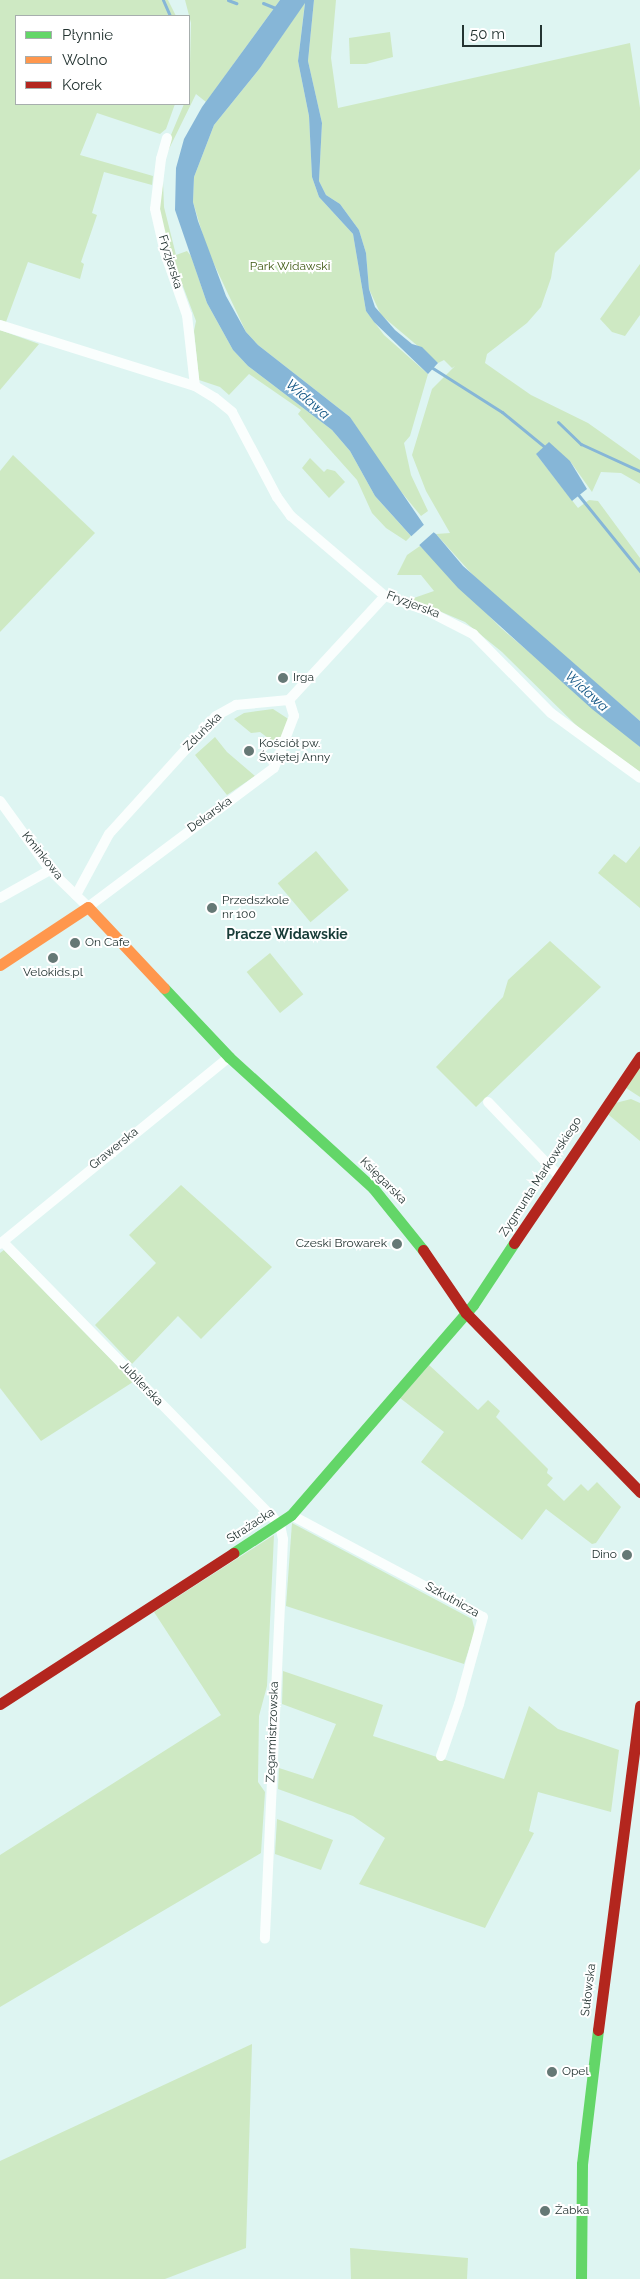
<!DOCTYPE html>
<html>
<head>
<meta charset="utf-8">
<style>
  body { margin:0 }
  #map { position:relative; width:640px; height:2279px; overflow:hidden; background:#def5f2; font-family:Raleway,sans-serif }
  div>[style] { position:absolute }
  [style*='--x'] { left:calc(var(--x)*1px); top:calc(var(--y)*1px); width:calc(var(--w)*1px); rotate:calc(var(--a)*1deg) }
  .green>* { inset:0; background:#cee9c3; transform-origin:0 0 }
  .water>* { inset:0; background:#86b6d7 }
  .pier>* { inset:0; background:#def5f2; transform-origin:0 0 }
  .stream>* { height:3px; margin:-1.5px; padding:0 1.5px; transform-origin:1.5px; border-radius:1.5px; background:#86b6d7 }
  .street>* { height:10px; margin:-5px; padding:0 5px; transform-origin:5px; border-radius:5px; background:#fafefd }
  .fast>* { height:11px; margin:-5.5px; padding:0 5.5px; transform-origin:5.5px; border-radius:5.5px; background:#63d668 }
  .slow>* { height:11px; margin:-5.5px; padding:0 5.5px; transform-origin:5.5px; border-radius:5.5px; background:#ff974d }
  .jam>* { height:11px; margin:-5.5px; padding:0 5.5px; transform-origin:5.5px; border-radius:5.5px; background:#b3261e }
  .dots>* { width:14px; height:14px; translate:-50% -50%; box-sizing:border-box; border:2px solid #fff; border-radius:50% }
  span { translate:-50% -50%; white-space:nowrap; text-align:center; line-height:1.15; -webkit-text-stroke:4px #fff; paint-order:stroke }
  .street-label { font-size:12px; color:#243432 }
  .park-label { font-size:12px; color:#3e5812 }
  .poi-label { font-size:12px; color:#243432 }
  .left { translate:0 -50%; text-align:left }
  .right { translate:-100% -50%; text-align:right }
  .water-label { font-size:14px; color:#145785; font-style:italic }
  .neighbourhood-label { font-size:14px; color:#183c38; font-weight:700 }
  .legend { position:absolute; left:15px; top:15px; width:175px; height:90px; box-sizing:border-box; background:#fff; border:1px solid #a7aead; margin:0; padding:6px 9px; list-style:none; font-size:15px; color:#243432 }
  .legend li { display:flex; align-items:center; gap:10px; height:25px }
  .legend b { width:25px; border:1px solid #a7aead }
  .scale { position:absolute; left:462px; top:25px; width:80px; height:22px; box-sizing:border-box; border:2px solid #243432; border-top:0; padding-left:6px; font-size:15px; line-height:18px; white-space:nowrap; color:#243432; -webkit-text-stroke:4px #fff; paint-order:stroke }
</style>
</head>
<body>
<div id="map">
  <div class="green">
    <div style="clip-path:polygon(0 0,168px 0,176px 16px,16px 16px,16px 104px,175px 104px,166px 129px,160px 134px,97px 113px,80px 155px,153px 176px,152px 185px,104px 172px,92px 213px,97px 215px,81px 262px,84px 264px,80px 279px,28px 262px,6px 322px,0 320px)"></div>
    <div style="clip-path:polygon(185px 0,280px 0,206px 102px,196px 94px,167px 153px,168px 142px,184px 104px,189px 104px,191px 23px)"></div>
    <div style="clip-path:polygon(314px 0,336px 0,331px 58px,338px 108px,630px 43px,640px 108px,640px 169px,555px 253px,551px 278px,541px 307px,527px 323px,487px 354px,485px 363px,531px 395px,588px 423px,640px 460px,640px 484px,621px 473px,601px 472px,592px 492px,570px 461px,536px 454px,578px 508px,589px 500px,598px 501px,640px 558px,640px 721px,481px 584px,436px 534px,450px 533px,426px 491px,412px 455px,432px 389px,455px 366px,452px 368px,444px 360px,438px 363px,381px 315px,369px 289px,366px 253px,359px 230px,340px 204px,326px 195px,319px 181px,322px 123px,308px 61px)"></div>
    <div style="clip-path:polygon(305px 2px,298px 61px,309px 116px,312px 177px,319px 197px,353px 234px,366px 311px,384px 335px,428px 374px,410px 436px,404px 443px,411px 475px,428px 511px,421px 516px,385px 472px,350px 417px,258px 345px,246px 332px,207px 249px,193px 202px,194px 177px,214px 125px,260px 68px)"></div>
    <div style="clip-path:polygon(390px 32px,393px 57px,366px 64px,350px 64px,349px 38px)"></div>
    <div style="clip-path:polygon(163px 181px,164px 207px,176px 255px,187px 251px,191px 256px,207px 303px,233px 350px,248px 366px,332px 430px,350px 451px,375px 496px,411px 536px,406px 541px,386px 528px,372px 513px,357px 480px,298px 414px,301px 410px,249px 374px,229px 395px,220px 387px,199px 380px,194px 331px,196px 321px,166px 241px,159px 209px)"></div>
    <div style="clip-path:polygon(640px 264px,640px 315px,625px 336px,612px 332px,600px 319px)"></div>
    <div style="clip-path:polygon(0 330px,39px 344px,0 390px)"></div>
    <div style="clip-path:polygon(13px 455px,95px 533px,0 632px,0 471px)"></div>
    <div style="clip-path:polygon(310px 458px,324px 472px,327px 469px,335px 471px,345px 482px,329px 498px,302px 468px)"></div>
    <div style="clip-path:polygon(420px 546px,501px 628px,640px 747px,640px 772px,581px 730px,502px 652px,465px 622px,411px 599px,434px 591px,421px 575px,397px 575px,407px 555px)"></div>
    <div style="clip-path:polygon(273px 709px,290px 720px,276px 750px,276px 744px,260px 732px,251px 733px,234px 719px,244px 713px)"></div>
    <div style="clip-path:polygon(215px 737px,227px 752px,255px 776px,227px 795px,195px 755px)"></div>
    <div style="clip-path:polygon(640px 846px,640px 908px,598px 873px,614px 854px,626px 863px)"></div>
    <div style="left:316px;top:851px;width:51px;height:50px;rotate:50deg"></div>
    <div style="clip-path:polygon(550px 941px,601px 987px,476px 1107px,436px 1067px,503px 997px,508px 980px)"></div>
    <div style="left:270px;top:953px;width:53px;height:30px;rotate:51deg"></div>
    <div style="clip-path:polygon(640px 1065px,640px 1097px,626px 1088px,628px 1080px)"></div>
    <div style="clip-path:polygon(631px 1099px,640px 1103px,640px 1141px,604px 1111px,608px 1105px)"></div>
    <div style="clip-path:polygon(181px 1185px,272px 1267px,201px 1339px,178px 1316px,132px 1364px,95px 1325px,156px 1263px,129px 1235px)"></div>
    <div style="clip-path:polygon(4px 1250px,133px 1382px,41px 1441px,0 1388px,0 1253px)"></div>
    <div style="clip-path:polygon(429px 1365px,478px 1410px,488px 1400px,500px 1411px,496px 1417px,548px 1469px,547px 1473px,553px 1478px,547px 1485px,564px 1501px,581px 1484px,588px 1491px,597px 1482px,621px 1507px,596px 1543px,592px 1544px,546px 1509px,522px 1540px,421px 1462px,444px 1432px,400px 1398px)"></div>
    <div style="clip-path:polygon(292px 1523px,472px 1619px,475px 1631px,464px 1664px,286px 1606px)"></div>
    <div style="clip-path:polygon(274px 1535px,267px 1686px,259px 1716px,258px 1782px,265px 1792px,261px 1853px,0 2007px,0 1855px,221px 1715px,154px 1612px)"></div>
    <div style="clip-path:polygon(283px 1671px,383px 1705px,373px 1736px,504px 1779px,529px 1706px,558px 1729px,619px 1750px,611px 1812px,538px 1792px,529px 1831px,534px 1833px,485px 1928px,359px 1884px,385px 1838px,353px 1816px,278px 1789px,279px 1768px,313px 1779px,336px 1724px,282px 1704px)"></div>
    <div style="clip-path:polygon(277px 1819px,333px 1840px,321px 1870px,275px 1854px)"></div>
    <div style="clip-path:polygon(252px 2044px,246px 2248px,165px 2279px,0 2279px,0 2161px)"></div>
    <div style="clip-path:polygon(350px 2248px,468px 2258px,467px 2279px,351px 2279px)"></div>
  </div>
  <div class="water">
    <div style="clip-path:polygon(280px 0,314px 0,308px 61px,322px 123px,319px 181px,326px 195px,340px 204px,359px 230px,366px 253px,369px 289px,375px 307px,395px 330px,412px 344px,422px 347px,438px 363px,428px 374px,374px 322px,366px 311px,353px 234px,319px 197px,312px 177px,309px 116px,298px 61px,305px 3px,260px 68px,214px 125px,194px 177px,193px 202px,198px 221px,226px 296px,246px 332px,258px 345px,350px 417px,424px 525px,436px 534px,463px 566px,640px 721px,640px 747px,592px 709px,458px 588px,375px 496px,350px 451px,332px 430px,248px 366px,233px 350px,207px 303px,175px 210px,176px 168px,184px 139px,202px 107px)"></div>
    <div style="clip-path:polygon(549px 442px,570px 461px,587px 489px,572px 501px,536px 454px)"></div>
  </div>
  <div class="pier">
    <div style="left:427px;top:522px;width:12px;height:23px;rotate:48deg"></div>
  </div>
  <div class="stream">
    <div style="--x:163;--y:0;--w:17;--a:66"></div>
    <div style="--x:228;--y:0;--w:9;--a:21"></div>
    <div style="--x:263;--y:3;--w:16;--a:22"></div>
    <div style="--x:431;--y:367;--w:84;--a:32.4"></div>
    <div style="--x:502;--y:412;--w:57;--a:39.3"></div>
    <div style="--x:558;--y:422;--w:32;--a:44"></div>
    <div style="--x:581;--y:444;--w:65;--a:24.6"></div>
    <div style="--x:576;--y:492;--w:102;--a:51"></div>
  </div>
  <div class="street">
    <div style="--x:167;--y:138;--w:22;--a:106"></div>
    <div style="--x:161;--y:159;--w:50;--a:96.8"></div>
    <div style="--x:155;--y:209;--w:45;--a:77.2"></div>
    <div style="--x:165;--y:253;--w:66;--a:70.5"></div>
    <div style="--x:187;--y:315;--w:71;--a:83.6"></div>
    <div style="--x:0;--y:325;--w:204;--a:17.4"></div>
    <div style="--x:195;--y:386;--w:23;--a:31"></div>
    <div style="--x:215;--y:398;--w:22;--a:39"></div>
    <div style="--x:232;--y:412;--w:96;--a:62.1"></div>
    <div style="--x:277;--y:497;--w:24;--a:54"></div>
    <div style="--x:291;--y:516;--w:123;--a:40.4"></div>
    <div style="--x:385;--y:596;--w:46;--a:19.2"></div>
    <div style="--x:428;--y:611;--w:51;--a:27.1"></div>
    <div style="--x:473;--y:634;--w:111;--a:45.4"></div>
    <div style="--x:551;--y:713;--w:110;--a:36.1"></div>
    <div style="--x:0;--y:801;--w:85;--a:54.1"></div>
    <div style="--x:50;--y:870;--w:53;--a:44.2"></div>
    <div style="--x:88;--y:907;--w:232;--a:-36.8"></div>
    <div style="--x:274;--y:768;--w:56;--a:-69"></div>
    <div style="--x:294;--y:716;--w:17;--a:-107"></div>
    <div style="--x:76;--y:895;--w:69;--a:-61.6"></div>
    <div style="--x:109;--y:834;--w:159;--a:-47.8"></div>
    <div style="--x:216;--y:716;--w:23;--a:-29"></div>
    <div style="--x:236;--y:705;--w:53;--a:-5.4"></div>
    <div style="--x:289;--y:700;--w:142;--a:-47.3"></div>
    <div style="--x:0;--y:898;--w:57;--a:-29.2"></div>
    <div style="--x:488;--y:1102;--w:101;--a:46.2"></div>
    <div style="--x:3;--y:1242;--w:396;--a:45.6"></div>
    <div style="--x:280;--y:1525;--w:14;--a:78"></div>
    <div style="--x:283;--y:1539;--w:400;--a:92.6"></div>
    <div style="--x:0;--y:1244;--w:296;--a:-39.2"></div>
    <div style="--x:291;--y:1515;--w:217;--a:28"></div>
    <div style="--x:483;--y:1617;--w:90;--a:105.4"></div>
    <div style="--x:459;--y:1704;--w:55;--a:109.1"></div>
  </div>
  <div class="fast">
    <div style="--x:164;--y:988;--w:95;--a:46.7"></div>
    <div style="--x:229;--y:1057;--w:195;--a:42.3"></div>
    <div style="--x:373;--y:1188;--w:80;--a:51.1"></div>
    <div style="--x:233;--y:1553;--w:69;--a:-33.2"></div>
    <div style="--x:291;--y:1515;--w:278;--a:-49.1"></div>
    <div style="--x:473;--y:1305;--w:74;--a:-56.5"></div>
    <div style="--x:581;--y:2279;--w:115;--a:-89.5"></div>
    <div style="--x:582;--y:2164;--w:135;--a:-83.2"></div>
  </div>
  <div class="slow">
    <div style="--x:0;--y:965;--w:105;--a:-33.4"></div>
    <div style="--x:88;--y:907;--w:111;--a:46.8"></div>
  </div>
  <div class="jam">
    <div style="--x:514;--y:1243;--w:225;--a:-55.9"></div>
    <div style="--x:423;--y:1250;--w:76;--a:55.7"></div>
    <div style="--x:466;--y:1313;--w:250;--a:45.8"></div>
    <div style="--x:0;--y:1704;--w:278;--a:-32.9"></div>
    <div style="--x:598;--y:2030;--w:327;--a:-82.6"></div>
  </div>
  <div class="dots">
    <div style="left:283px;top:678px;background:#657875"></div>
    <div style="left:249px;top:751px;background:#657875"></div>
    <div style="left:212px;top:908px;background:#657875"></div>
    <div style="left:75px;top:943px;background:#657875"></div>
    <div style="left:53px;top:958px;background:#657875"></div>
    <div style="left:397px;top:1244px;background:#657875"></div>
    <div style="left:627px;top:1555px;background:#657875"></div>
    <div style="left:552px;top:2072px;background:#657875"></div>
    <div style="left:545px;top:2211px;background:#657875"></div>
  </div>
  <div class="street-label">
    <span style="left:170px;top:262px;rotate:73deg">Fryzjerska</span>
    <span style="left:413px;top:605px;rotate:21deg">Fryzjerska</span>
    <span style="left:203px;top:732px;rotate:-45deg">Zduńska</span>
    <span style="left:210px;top:815px;rotate:-36deg">Dekarska</span>
    <span style="left:42px;top:856px;rotate:51deg">Kminkowa</span>
    <span style="left:114px;top:1149px;rotate:-39deg">Grawerska</span>
    <span style="left:541px;top:1177px;rotate:-57deg">Zygmunta Markowskiego</span>
    <span style="left:383px;top:1181px;rotate:45deg">Księgarska</span>
    <span style="left:141px;top:1384px;rotate:46deg">Jubilerska</span>
    <span style="left:251px;top:1526px;rotate:-33deg">Strażacka</span>
    <span style="left:452px;top:1600px;rotate:29deg">Szkutnicza</span>
    <span style="left:273px;top:1732px;rotate:-88deg">Zegarmistrzowska</span>
    <span style="left:589px;top:1990px;rotate:-83deg">Sułowska</span>
  </div>
  <div class="park-label">
    <span style="left:290px;top:267px">Park Widawski</span>
  </div>
  <div class="poi-label">
    <span class="left" style="left:293px;top:678px">Irga</span>
    <span class="left" style="left:259px;top:751px">Kościół pw.<br>Świętej Anny</span>
    <span class="left" style="left:222px;top:908px">Przedszkole<br>nr 100</span>
    <span class="left" style="left:85px;top:943px">On Cafe</span>
    <span style="left:53px;top:973px">Velokids.pl</span>
    <span class="right" style="left:387px;top:1244px">Czeski Browarek</span>
    <span class="right" style="left:617px;top:1555px">Dino</span>
    <span class="left" style="left:562px;top:2072px">Opel</span>
    <span class="left" style="left:555px;top:2211px">Żabka</span>
  </div>
  <div class="water-label">
    <span style="left:308px;top:399px;rotate:41deg">Widawa</span>
    <span style="left:587px;top:691px;rotate:42deg">Widawa</span>
  </div>
  <div class="neighbourhood-label">
    <span style="left:287px;top:934px">Pracze Widawskie</span>
  </div>
  <ul class="legend">
  <li><b style="height:6px;background:#63d668"></b>Płynnie</li>
  <li><b style="height:6px;background:#ff974d"></b>Wolno</li>
  <li><b style="height:6px;background:#b3261e"></b>Korek</li>
  </ul>
  <div class="scale">50 m</div>
</div>
</body>
</html>
